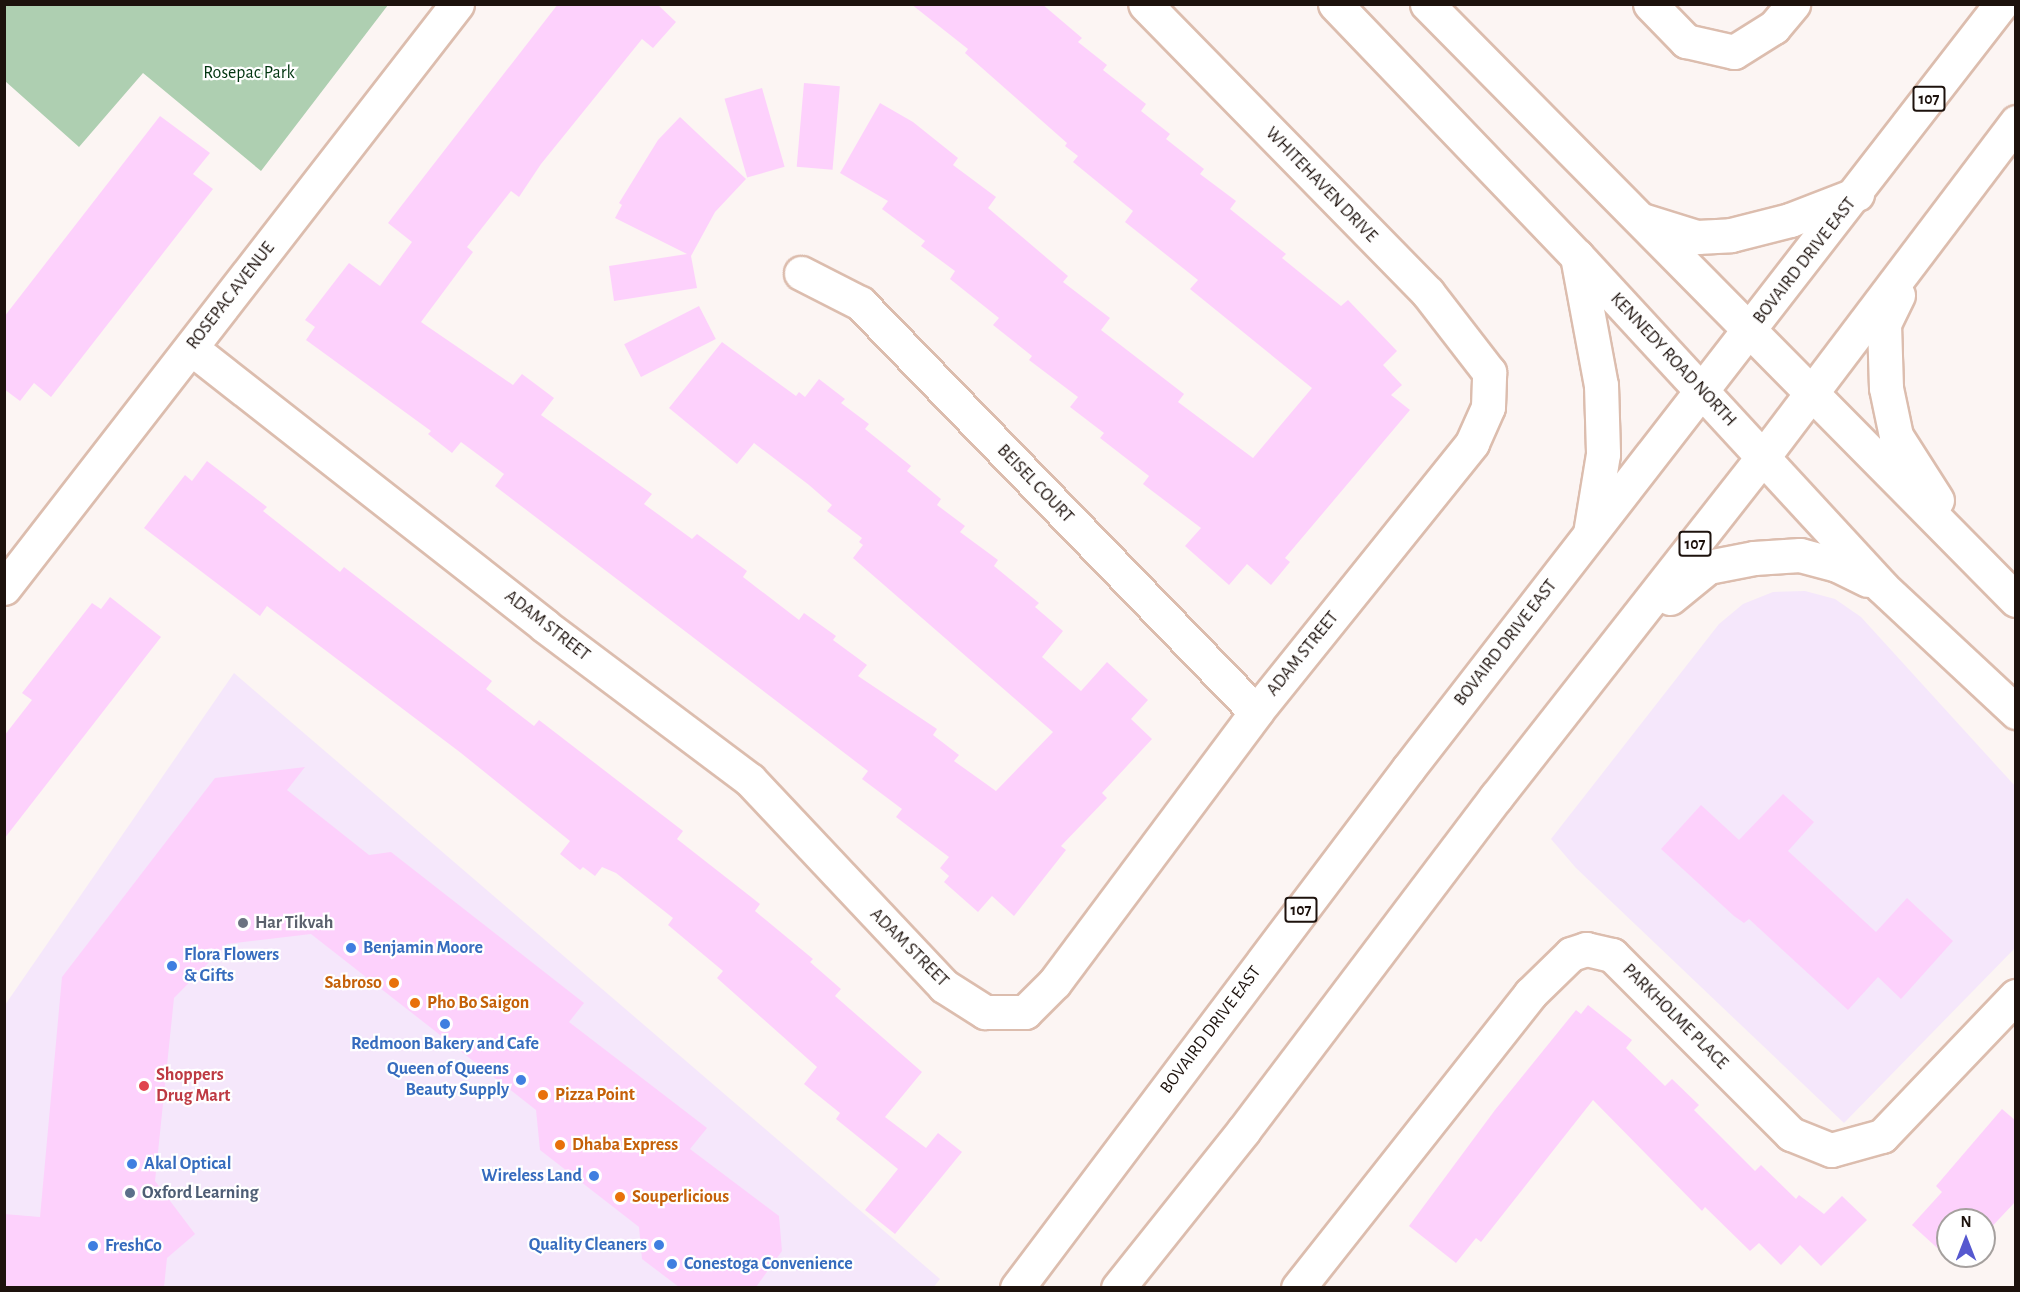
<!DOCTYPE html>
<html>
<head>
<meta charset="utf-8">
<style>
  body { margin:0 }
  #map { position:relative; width:2020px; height:1292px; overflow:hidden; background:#fcf5f3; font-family:"Alegreya Sans",sans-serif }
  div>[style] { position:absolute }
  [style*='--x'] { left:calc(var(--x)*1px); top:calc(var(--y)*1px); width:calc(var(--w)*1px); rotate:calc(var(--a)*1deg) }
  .commercial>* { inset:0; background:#f5e7fb }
  .green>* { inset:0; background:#aecfb1 }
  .building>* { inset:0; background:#fdd1fc; transform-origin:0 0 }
  .roads { filter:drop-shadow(2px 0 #dcbdae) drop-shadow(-2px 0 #dcbdae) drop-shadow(0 2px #dcbdae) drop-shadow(0 -2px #dcbdae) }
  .minor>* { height:33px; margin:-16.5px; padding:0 16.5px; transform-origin:16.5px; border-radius:16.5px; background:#fff }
  .major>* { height:33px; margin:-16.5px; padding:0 16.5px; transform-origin:16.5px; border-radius:16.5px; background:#fff }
  .dots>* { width:16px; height:16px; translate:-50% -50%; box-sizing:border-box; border:3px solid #fff; border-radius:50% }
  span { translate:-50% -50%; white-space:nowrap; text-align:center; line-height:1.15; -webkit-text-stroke:4.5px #fff; paint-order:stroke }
  .shield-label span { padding:2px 4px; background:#fff; border:2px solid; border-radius:4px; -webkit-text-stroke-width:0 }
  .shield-label { font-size:16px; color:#1d120d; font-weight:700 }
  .park-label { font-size:18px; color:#00340f }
  .street-label { font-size:18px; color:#1d120d }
  .worship-label { font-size:18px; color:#5b616d; font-weight:700 }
  .left { translate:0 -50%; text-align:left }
  .shop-label { font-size:18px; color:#366cbe; font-weight:700 }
  .right { translate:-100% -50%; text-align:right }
  .food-label { font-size:18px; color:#c56008; font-weight:700 }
  .health-label { font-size:18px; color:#be3a42; font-weight:700 }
  .service-label { font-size:18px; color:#4e5e75; font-weight:700 }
  .frame { position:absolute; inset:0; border:6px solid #1d120d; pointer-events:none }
  .north { position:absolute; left:1936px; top:1208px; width:60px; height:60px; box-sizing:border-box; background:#fff; border:2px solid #a5a09e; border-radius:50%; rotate:0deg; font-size:16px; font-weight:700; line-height:24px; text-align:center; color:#1d120d }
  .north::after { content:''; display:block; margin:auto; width:21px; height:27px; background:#5658cf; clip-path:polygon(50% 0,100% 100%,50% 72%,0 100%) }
</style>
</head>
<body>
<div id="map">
  <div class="commercial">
    <div style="clip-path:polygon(1805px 591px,1835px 599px,1861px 617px,2015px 786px,2015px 948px,1844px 1123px,1576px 868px,1551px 839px,1719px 624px,1743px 604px,1773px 592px)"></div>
    <div style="clip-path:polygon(234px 673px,940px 1279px,933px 1288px,5px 1288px,5px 1005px)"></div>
  </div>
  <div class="green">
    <div style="clip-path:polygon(5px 4px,388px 4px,388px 5px,261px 171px,143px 73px,79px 147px,5px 81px)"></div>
  </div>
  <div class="building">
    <div style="clip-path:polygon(558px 4px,657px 4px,676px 22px,653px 48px,642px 39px,541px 164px,519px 197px,511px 191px,467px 247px,473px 252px,421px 322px,513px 385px,522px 374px,554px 398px,541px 415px,652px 494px,644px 504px,692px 539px,697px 534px,747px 571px,743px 577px,799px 620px,804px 613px,836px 636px,833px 640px,867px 665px,858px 676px,937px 729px,933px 735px,959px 755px,954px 761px,996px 791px,1053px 732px,853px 558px,863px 545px,859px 542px,862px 538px,827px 511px,832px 505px,809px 485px,754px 443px,737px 464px,669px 408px,722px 342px,796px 396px,799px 392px,805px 397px,819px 379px,845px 399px,841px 403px,869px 424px,865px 429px,911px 466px,907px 471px,941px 499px,937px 505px,965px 526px,960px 532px,998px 560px,994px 566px,1039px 603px,1035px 607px,1063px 631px,1042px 657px,1081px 691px,1107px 662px,1148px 700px,1131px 719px,1152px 739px,1102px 793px,1107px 798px,1061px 846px,1066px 850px,1014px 916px,992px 896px,978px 912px,944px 882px,949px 876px,940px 868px,949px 857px,896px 817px,902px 809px,862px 779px,868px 771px,495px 486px,504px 474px,461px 442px,452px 453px,428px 434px,431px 431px,306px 340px,315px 327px,305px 320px,349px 263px,380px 286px,412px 242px,388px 223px)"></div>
    <div style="clip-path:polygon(911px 4px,1042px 4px,1082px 38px,1078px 42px,1107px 65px,1103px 70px,1146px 104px,1141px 111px,1170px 134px,1166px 139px,1204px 169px,1200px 174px,1236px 201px,1230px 209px,1286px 254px,1282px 258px,1341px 306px,1348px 300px,1397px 351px,1383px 365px,1402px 385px,1391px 395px,1410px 410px,1285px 558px,1290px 562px,1271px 585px,1247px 564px,1229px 585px,1185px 546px,1201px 528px,1143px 484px,1149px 476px,1100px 438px,1104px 433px,1070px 407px,1078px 397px,1029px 360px,1032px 356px,993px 325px,999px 318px,950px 279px,955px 271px,921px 246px,925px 241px,882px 209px,888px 201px,840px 173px,880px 103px,913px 122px,958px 158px,953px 165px,996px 197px,988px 208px,1068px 276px,1063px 282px,1110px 318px,1101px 330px,1184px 394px,1178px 402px,1253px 458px,1312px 388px,1190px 289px,1198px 280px,1125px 222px,1133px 211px,1073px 162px,1078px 156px,1065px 146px,1067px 143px,965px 53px,968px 49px)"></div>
    <div style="left:804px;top:83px;width:36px;height:84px;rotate:5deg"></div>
    <div style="left:762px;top:88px;width:82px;height:39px;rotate:74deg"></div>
    <div style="clip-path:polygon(160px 116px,210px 153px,193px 174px,213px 189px,51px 397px,34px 383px,20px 401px,4px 389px,4px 317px)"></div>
    <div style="clip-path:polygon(680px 117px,746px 179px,715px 212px,691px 256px,697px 288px,614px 301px,609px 266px,687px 254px,615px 218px,622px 205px,619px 203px,658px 140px)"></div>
    <div style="left:699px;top:306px;width:37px;height:84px;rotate:63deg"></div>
    <div style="clip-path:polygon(207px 461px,267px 507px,263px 511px,340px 572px,344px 567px,492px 681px,486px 689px,534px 726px,539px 720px,683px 831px,677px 839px,760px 904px,755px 911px,813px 959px,810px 962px,841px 989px,835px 996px,922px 1072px,885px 1117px,926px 1148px,938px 1133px,962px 1152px,895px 1234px,865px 1210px,898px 1169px,836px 1119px,840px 1113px,804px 1084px,817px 1067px,717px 978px,723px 971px,668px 925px,673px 918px,616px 873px,602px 867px,595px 876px,583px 867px,580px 870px,560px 854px,570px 841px,461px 753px,267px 606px,260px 616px,144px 528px,185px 475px,192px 481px)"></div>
    <div style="clip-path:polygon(110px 597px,161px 637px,4px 839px,4px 736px,32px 700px,22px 693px,92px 603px,101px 609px)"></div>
    <div style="clip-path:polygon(305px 767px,287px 790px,369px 855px,391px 852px,584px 1003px,569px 1022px,707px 1128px,690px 1149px,779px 1216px,782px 1251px,756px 1287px,679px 1287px,642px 1259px,639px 1227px,540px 1150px,536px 1110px,311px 934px,227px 944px,174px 998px,155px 1181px,195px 1234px,167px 1258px,164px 1287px,4px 1287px,4px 1214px,40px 1217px,62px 977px,215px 778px)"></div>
    <div style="clip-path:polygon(1783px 794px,1814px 822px,1788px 851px,1876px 932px,1907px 898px,1953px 941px,1901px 999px,1878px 977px,1848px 1010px,1749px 919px,1744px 923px,1734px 916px,1661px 849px,1701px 805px,1739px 840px)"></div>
    <div style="clip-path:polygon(1588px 1005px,1632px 1040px,1626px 1048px,1665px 1086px,1672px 1079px,1699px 1105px,1694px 1110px,1755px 1171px,1761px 1165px,1796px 1199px,1799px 1195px,1824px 1214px,1842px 1196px,1867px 1220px,1821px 1266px,1800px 1245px,1781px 1265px,1759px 1243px,1750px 1251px,1705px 1207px,1702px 1211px,1593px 1100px,1481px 1242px,1476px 1238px,1456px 1263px,1409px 1226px,1495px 1110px,1576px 1010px,1581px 1014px)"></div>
    <div style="clip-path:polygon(2002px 1109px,2016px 1121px,2016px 1201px,1984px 1235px,1984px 1220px,1948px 1220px,1948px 1256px,1964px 1256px,1956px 1265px,1912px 1225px,1942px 1192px,1936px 1186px)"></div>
  </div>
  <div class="roads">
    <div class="minor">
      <div style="--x:1650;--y:4;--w:52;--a:45.8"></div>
      <div style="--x:1686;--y:41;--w:49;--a:12.9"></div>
      <div style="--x:1734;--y:52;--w:47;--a:-32"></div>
      <div style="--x:1774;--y:27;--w:30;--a:-50"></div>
      <div style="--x:801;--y:273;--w:66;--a:27"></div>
      <div style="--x:860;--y:303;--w:569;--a:45.93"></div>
      <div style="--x:191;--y:348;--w:450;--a:38.1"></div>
      <div style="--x:545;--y:626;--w:256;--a:36.9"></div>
      <div style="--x:750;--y:780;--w:283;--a:46.7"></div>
      <div style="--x:944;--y:986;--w:49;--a:32.4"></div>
      <div style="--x:985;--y:1012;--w:40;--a:0"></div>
      <div style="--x:1025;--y:1012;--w:42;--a:-45"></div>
      <div style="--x:1055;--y:982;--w:337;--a:-53.3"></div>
      <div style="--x:1256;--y:712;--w:345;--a:-51.2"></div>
      <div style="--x:1472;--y:443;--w:39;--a:-66"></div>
      <div style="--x:1488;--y:407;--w:35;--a:-88"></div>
      <div style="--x:1489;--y:372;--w:100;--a:-127.7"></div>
      <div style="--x:1428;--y:293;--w:404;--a:-134.4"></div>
      <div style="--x:4;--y:588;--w:739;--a:-52.2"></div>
      <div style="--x:1298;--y:1288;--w:375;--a:-51.7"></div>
      <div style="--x:1530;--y:994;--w:57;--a:-44.3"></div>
      <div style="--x:1571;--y:954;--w:16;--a:-18"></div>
      <div style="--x:1586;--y:949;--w:27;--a:13"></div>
      <div style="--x:1612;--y:955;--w:253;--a:45"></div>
      <div style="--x:1791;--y:1134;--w:43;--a:21.8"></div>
      <div style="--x:1831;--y:1150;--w:53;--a:-15.4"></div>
      <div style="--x:1882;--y:1136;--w:194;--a:-46.3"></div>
    </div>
    <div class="major">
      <div style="--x:1335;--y:4;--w:349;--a:46.2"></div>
      <div style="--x:1577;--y:256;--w:449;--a:47.3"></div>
      <div style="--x:1881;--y:586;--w:185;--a:43"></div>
      <div style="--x:1427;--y:4;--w:838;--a:45.34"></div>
      <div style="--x:1642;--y:220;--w:58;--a:17.2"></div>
      <div style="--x:1697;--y:237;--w:34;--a:-3"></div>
      <div style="--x:1731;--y:235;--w:61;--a:-14.3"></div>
      <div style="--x:1790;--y:220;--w:72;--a:-21.2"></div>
      <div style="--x:1577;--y:256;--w:131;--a:79.5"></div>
      <div style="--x:1601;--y:385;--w:69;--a:88.3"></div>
      <div style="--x:1603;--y:454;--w:80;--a:99.3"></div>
      <div style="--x:1898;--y:295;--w:32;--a:116"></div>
      <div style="--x:1884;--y:324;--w:64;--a:88.2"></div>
      <div style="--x:1886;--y:388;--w:49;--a:78.2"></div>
      <div style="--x:1896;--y:436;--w:76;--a:57.4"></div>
      <div style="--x:1670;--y:598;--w:49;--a:-39.2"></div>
      <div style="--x:1708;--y:567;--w:47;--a:-11.1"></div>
      <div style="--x:1754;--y:558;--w:46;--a:-3.7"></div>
      <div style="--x:1800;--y:555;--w:38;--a:15"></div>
      <div style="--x:1837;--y:565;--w:34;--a:26"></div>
      <div style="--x:1017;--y:1288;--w:650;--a:-53.01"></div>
      <div style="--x:1408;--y:769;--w:968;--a:-52.22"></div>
      <div style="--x:1118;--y:1288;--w:202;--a:-51.4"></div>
      <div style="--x:1244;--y:1130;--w:418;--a:-52.9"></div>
      <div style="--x:1496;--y:797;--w:432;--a:-51.9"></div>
      <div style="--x:1763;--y:457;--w:420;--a:-52.9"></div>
    </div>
  </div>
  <div class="dots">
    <div style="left:243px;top:923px;background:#6b7280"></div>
    <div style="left:351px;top:948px;background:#3f7fe0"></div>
    <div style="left:172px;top:966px;background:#3f7fe0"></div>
    <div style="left:394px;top:983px;background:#e8710a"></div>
    <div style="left:415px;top:1003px;background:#e8710a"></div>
    <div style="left:445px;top:1024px;background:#3f7fe0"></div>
    <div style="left:521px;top:1080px;background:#3f7fe0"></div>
    <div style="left:144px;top:1086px;background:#e0444e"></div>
    <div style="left:543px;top:1095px;background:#e8710a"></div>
    <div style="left:560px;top:1145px;background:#e8710a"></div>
    <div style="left:132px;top:1164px;background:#3f7fe0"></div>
    <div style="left:594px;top:1176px;background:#3f7fe0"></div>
    <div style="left:130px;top:1193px;background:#5c6f8a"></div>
    <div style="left:620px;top:1197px;background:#e8710a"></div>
    <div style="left:659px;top:1245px;background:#3f7fe0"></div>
    <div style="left:93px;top:1246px;background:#3f7fe0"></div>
    <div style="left:672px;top:1264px;background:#3f7fe0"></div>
  </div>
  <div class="shield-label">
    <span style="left:1929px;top:99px">107</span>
    <span style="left:1695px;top:544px">107</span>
    <span style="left:1301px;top:910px">107</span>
  </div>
  <div class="park-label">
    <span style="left:249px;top:73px">Rosepac Park</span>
  </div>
  <div class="street-label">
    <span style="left:1321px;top:185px;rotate:46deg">WHITEHAVEN DRIVE</span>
    <span style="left:1805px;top:261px;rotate:-52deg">BOVAIRD DRIVE EAST</span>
    <span style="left:231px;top:296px;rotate:-52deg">ROSEPAC AVENUE</span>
    <span style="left:1673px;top:360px;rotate:47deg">KENNEDY ROAD NORTH</span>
    <span style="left:1035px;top:484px;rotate:46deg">BEISEL COURT</span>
    <span style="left:547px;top:626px;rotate:38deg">ADAM STREET</span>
    <span style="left:1506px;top:643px;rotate:-52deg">BOVAIRD DRIVE EAST</span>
    <span style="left:1303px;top:654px;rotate:-51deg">ADAM STREET</span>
    <span style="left:909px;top:948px;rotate:45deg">ADAM STREET</span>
    <span style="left:1675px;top:1017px;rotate:45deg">PARKHOLME PLACE</span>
    <span style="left:1211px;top:1030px;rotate:-53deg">BOVAIRD DRIVE EAST</span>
  </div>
  <div class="worship-label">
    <span class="left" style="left:255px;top:923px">Har Tikvah</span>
  </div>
  <div class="shop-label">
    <span class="left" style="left:363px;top:948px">Benjamin Moore</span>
    <span class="left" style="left:184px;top:966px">Flora Flowers<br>&amp; Gifts</span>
    <span style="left:445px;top:1044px">Redmoon Bakery and Cafe</span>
    <span class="right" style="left:509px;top:1080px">Queen of Queens<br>Beauty Supply</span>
    <span class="left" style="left:144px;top:1164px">Akal Optical</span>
    <span class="right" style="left:582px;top:1176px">Wireless Land</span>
    <span class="right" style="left:647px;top:1245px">Quality Cleaners</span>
    <span class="left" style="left:105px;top:1246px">FreshCo</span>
    <span class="left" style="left:684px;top:1264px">Conestoga Convenience</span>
  </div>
  <div class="food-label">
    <span class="right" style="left:382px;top:983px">Sabroso</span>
    <span class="left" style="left:427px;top:1003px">Pho Bo Saigon</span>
    <span class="left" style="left:555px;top:1095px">Pizza Point</span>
    <span class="left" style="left:572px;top:1145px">Dhaba Express</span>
    <span class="left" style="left:632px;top:1197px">Souperlicious</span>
  </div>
  <div class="health-label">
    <span class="left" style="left:156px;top:1086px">Shoppers<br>Drug Mart</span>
  </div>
  <div class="service-label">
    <span class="left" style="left:142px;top:1193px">Oxford Learning</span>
  </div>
  <div class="frame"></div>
  <div class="north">N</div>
</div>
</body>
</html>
